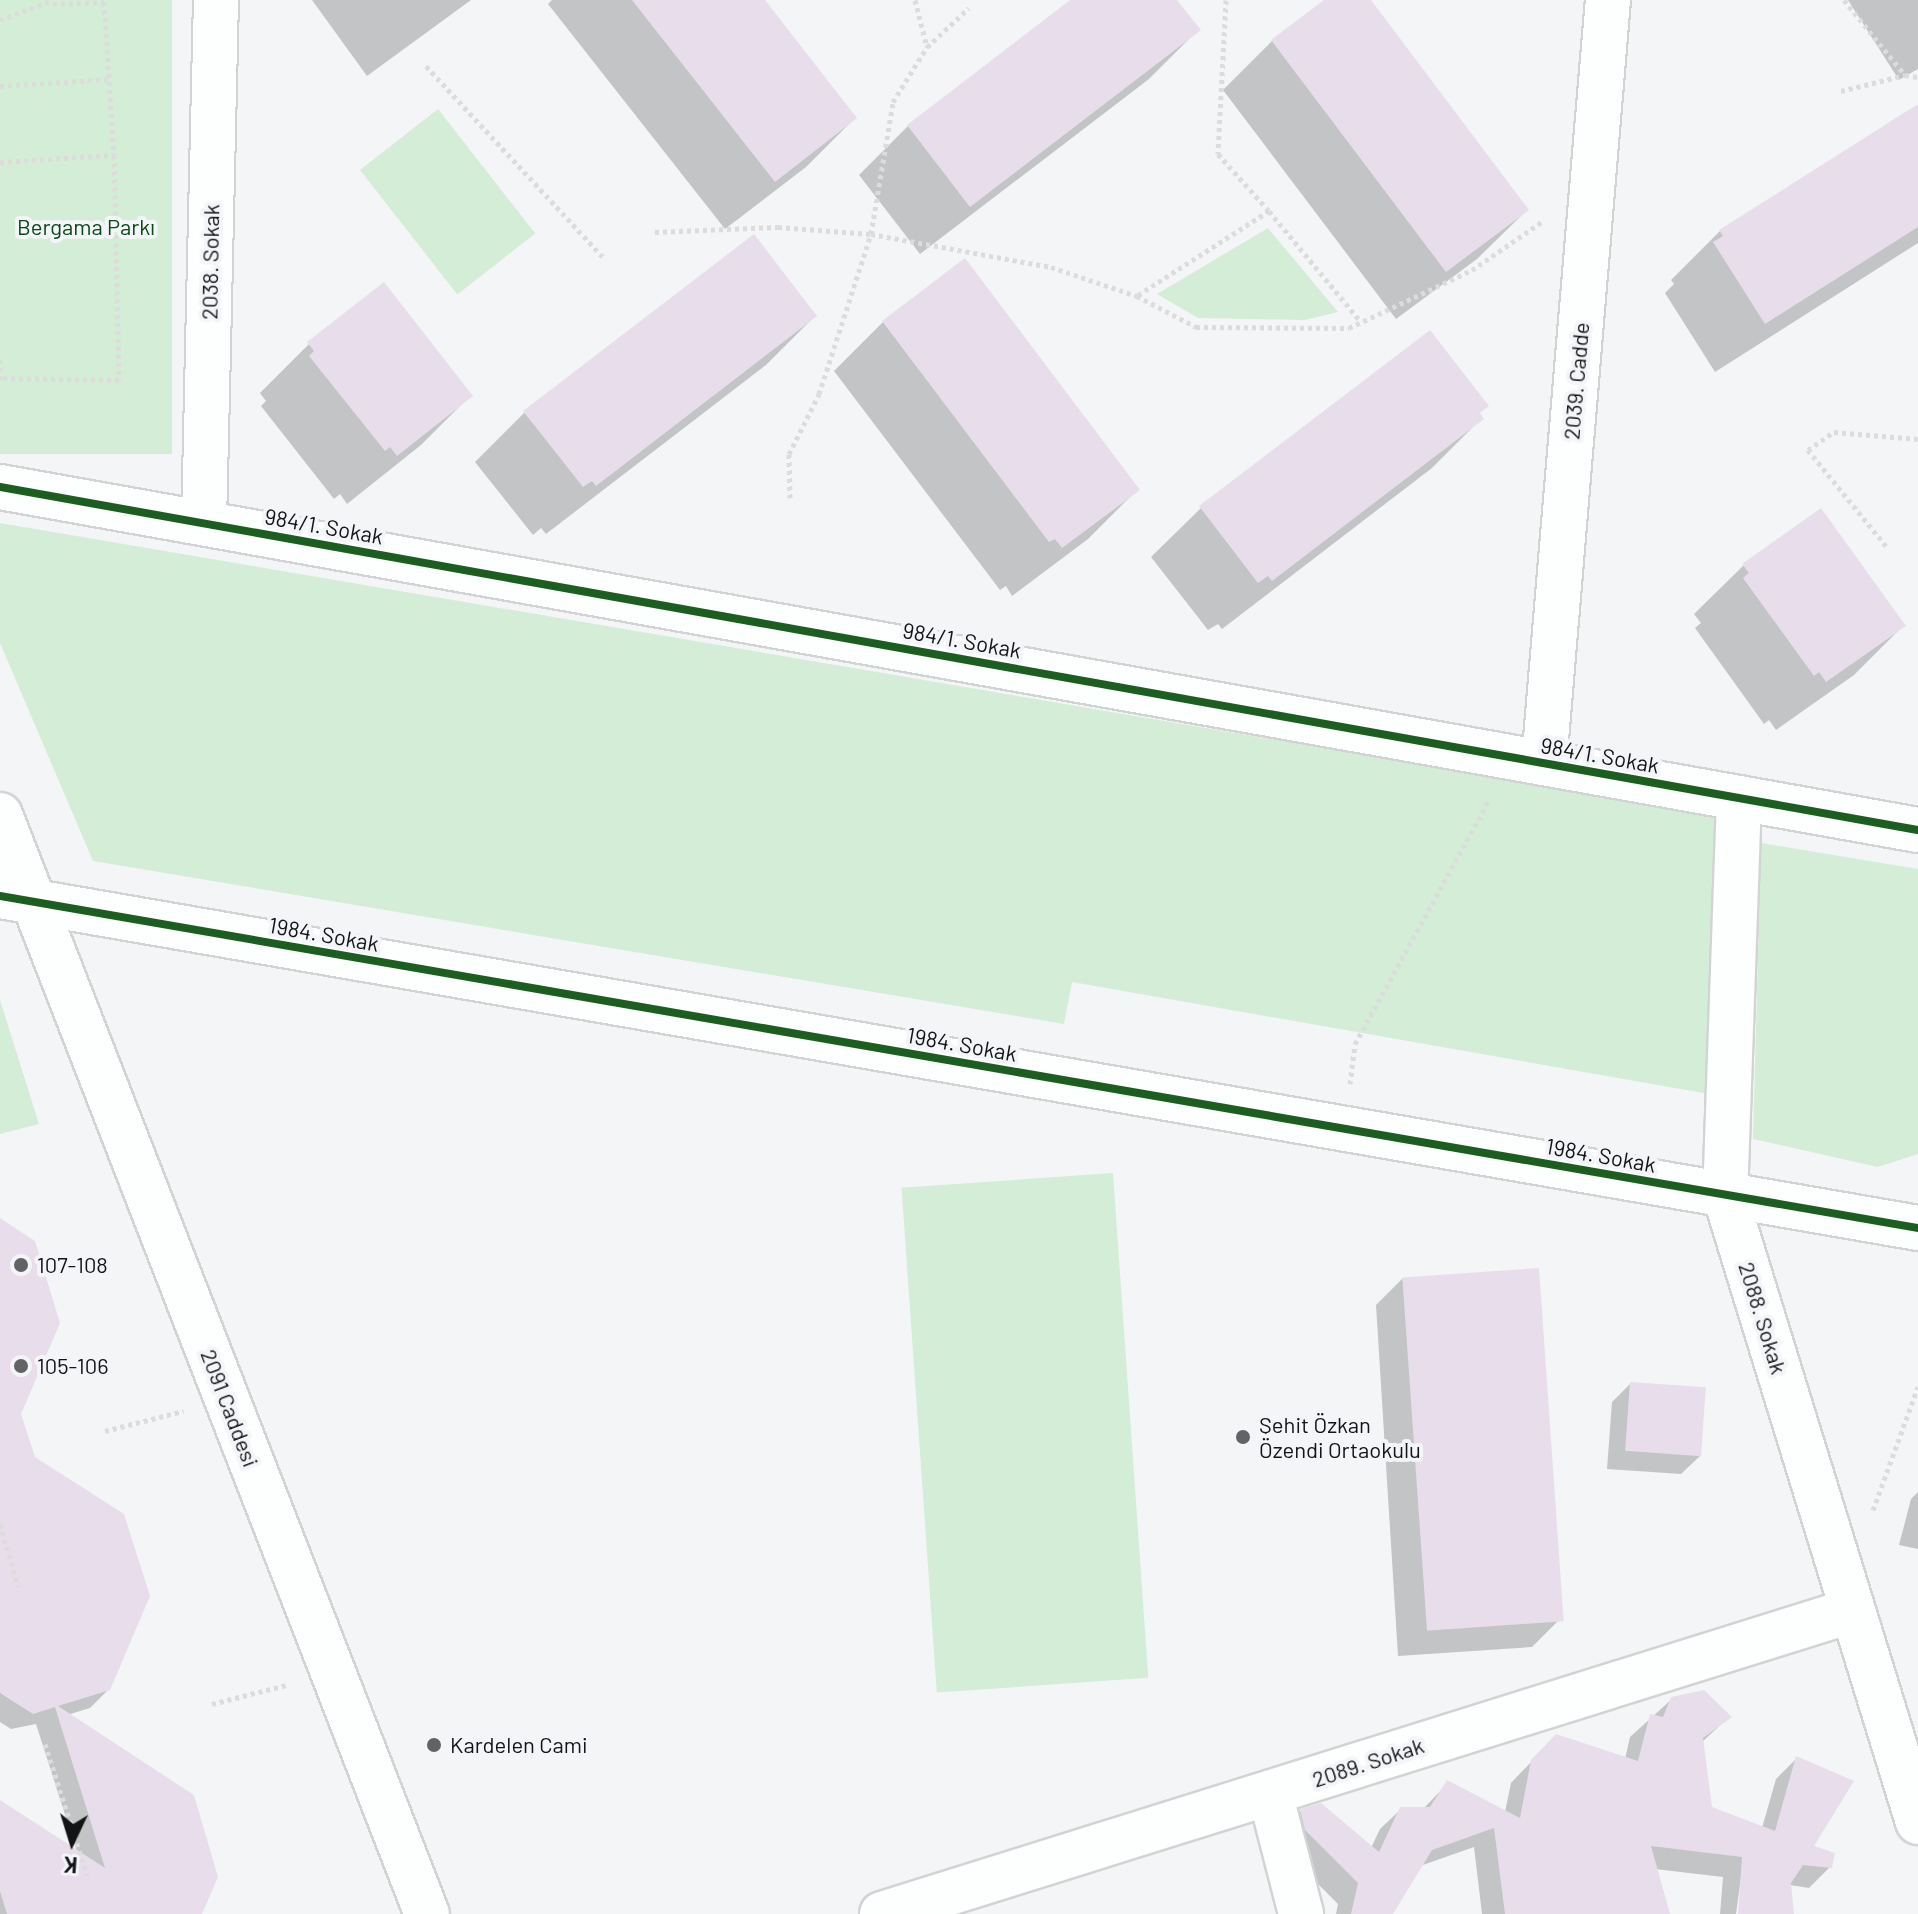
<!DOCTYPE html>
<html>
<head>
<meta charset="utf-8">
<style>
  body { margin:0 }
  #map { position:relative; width:1918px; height:1914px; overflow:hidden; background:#f4f5f7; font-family:Barlow,sans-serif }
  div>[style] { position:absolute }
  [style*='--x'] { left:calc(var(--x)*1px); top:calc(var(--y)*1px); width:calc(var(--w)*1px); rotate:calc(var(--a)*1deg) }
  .green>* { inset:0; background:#d4edd7; transform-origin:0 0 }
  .shadow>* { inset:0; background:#0003 }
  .building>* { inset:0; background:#e8deeb; transform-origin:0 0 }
  .path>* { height:5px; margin-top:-2.5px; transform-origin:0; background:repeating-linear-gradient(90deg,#dcdcdd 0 4px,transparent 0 8px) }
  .roads { filter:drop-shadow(2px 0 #d2d3d4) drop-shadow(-2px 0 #d2d3d4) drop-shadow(0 2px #d2d3d4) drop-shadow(0 -2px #d2d3d4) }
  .street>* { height:44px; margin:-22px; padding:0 22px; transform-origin:22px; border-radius:22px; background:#fdfefe }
  .secondary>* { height:44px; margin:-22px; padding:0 22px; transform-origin:22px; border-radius:22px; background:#fdfefe }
  .cycleway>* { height:8px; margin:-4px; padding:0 4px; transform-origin:4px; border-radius:4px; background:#1b5e20 }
  .dots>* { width:22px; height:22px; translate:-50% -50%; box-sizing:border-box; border:4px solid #f3f5f8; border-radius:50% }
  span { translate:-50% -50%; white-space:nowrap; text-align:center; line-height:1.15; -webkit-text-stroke:8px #f3f5f8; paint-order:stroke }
  .park-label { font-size:22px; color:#074917 }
  .street-label { font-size:22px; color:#131415 }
  .poi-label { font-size:22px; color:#131415 }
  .left { translate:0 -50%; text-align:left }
  .north { position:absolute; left:32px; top:1802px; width:80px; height:80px; -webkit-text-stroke:6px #f3f5f8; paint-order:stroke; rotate:184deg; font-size:22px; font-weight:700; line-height:32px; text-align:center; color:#131415 }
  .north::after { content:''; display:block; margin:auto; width:28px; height:36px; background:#131415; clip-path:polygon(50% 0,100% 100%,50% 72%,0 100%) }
</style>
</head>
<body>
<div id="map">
  <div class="green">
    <div style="left:0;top:0;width:172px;height:454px"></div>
    <div style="left:438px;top:109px;width:158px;height:99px;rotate:52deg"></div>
    <div style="clip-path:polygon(1268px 228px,1338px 312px,1305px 320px,1198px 318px,1157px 294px)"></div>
    <div style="clip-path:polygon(0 523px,1718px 815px,1709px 1094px,1072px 982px,1064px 1024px,93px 861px,0 643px)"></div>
    <div style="clip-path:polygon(1761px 843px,1918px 869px,1918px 1154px,1878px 1167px,1753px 1139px)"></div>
    <div style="clip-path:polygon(0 1000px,39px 1124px,0 1134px)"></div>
    <div style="left:1113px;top:1173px;width:506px;height:212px;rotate:86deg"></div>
  </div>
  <div class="shadow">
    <div style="clip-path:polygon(312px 0,471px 0,367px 76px)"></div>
    <div style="clip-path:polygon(552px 0,762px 0,855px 118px,806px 167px,725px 229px,548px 4px)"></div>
    <div style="clip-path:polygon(1074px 0,1175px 0,1198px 30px,1149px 79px,920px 254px,859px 175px,908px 126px)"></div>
    <div style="clip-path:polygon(1328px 0,1368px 0,1527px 210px,1477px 259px,1396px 319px,1223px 90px,1272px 41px)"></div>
    <div style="clip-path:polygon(1848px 0,1918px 0,1918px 69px,1899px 80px)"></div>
    <div style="clip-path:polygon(1918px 107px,1918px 243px,1715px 372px,1665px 293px,1674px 284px,1671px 280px,1720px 231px)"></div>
    <div style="clip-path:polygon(815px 316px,766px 365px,546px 534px,541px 528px,533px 535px,475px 462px,524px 413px)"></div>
    <div style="clip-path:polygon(883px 322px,1137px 490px,1088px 539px,1012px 596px,1006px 586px,1000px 590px,834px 371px)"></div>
    <div style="clip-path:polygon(309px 344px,470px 396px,421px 445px,347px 504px,340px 494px,334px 499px,261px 406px,266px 401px,260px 393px)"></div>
    <div style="clip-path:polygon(1478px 414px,1481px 419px,1432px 468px,1222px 629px,1218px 624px,1208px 630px,1151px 557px,1201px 508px)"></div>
    <div style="clip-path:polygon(1744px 565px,1903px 626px,1854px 675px,1776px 730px,1769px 720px,1764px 724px,1695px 628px,1701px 623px,1694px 614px)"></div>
    <div style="clip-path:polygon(1403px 1278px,1559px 1620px,1532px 1647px,1398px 1656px,1376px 1305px)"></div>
    <div style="clip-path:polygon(1630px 1384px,1700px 1456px,1681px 1474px,1607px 1469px,1612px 1402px)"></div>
    <div style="clip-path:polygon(0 1475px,109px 1689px,90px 1708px,67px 1715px,200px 1914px,0 1914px,0 1802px,77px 1852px,36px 1724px,11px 1729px,0 1722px)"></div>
    <div style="clip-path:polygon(1918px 1492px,1918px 1549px,1899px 1545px,1911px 1499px)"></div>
    <div style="clip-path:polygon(1672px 1699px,1729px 1717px,1701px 1743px,1710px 1808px,1762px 1828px,1776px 1779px,1796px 1759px,1811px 1847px,1830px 1867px,1809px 1888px,1790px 1885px,1792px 1914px,1740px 1914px,1745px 1847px,1736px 1914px,1720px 1914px,1723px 1877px,1655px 1869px,1668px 1914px,1482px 1914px,1474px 1847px,1420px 1866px,1391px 1914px,1336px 1914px,1338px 1904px,1285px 1851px,1281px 1832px,1301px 1811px,1371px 1848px,1380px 1829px,1401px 1809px,1423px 1809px,1448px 1783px,1505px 1812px,1511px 1783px,1556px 1736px,1625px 1759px,1630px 1737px)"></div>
  </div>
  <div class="building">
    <div style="clip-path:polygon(632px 0,765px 0,857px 118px,775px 182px)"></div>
    <div style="clip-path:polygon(1070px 0,1177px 0,1201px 30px,970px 207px,907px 125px)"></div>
    <div style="clip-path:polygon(1324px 0,1371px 0,1529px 210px,1446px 272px,1271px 40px)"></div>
    <div style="clip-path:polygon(1918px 104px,1918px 227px,1765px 324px,1713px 242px,1723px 236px,1719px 230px)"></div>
    <div style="clip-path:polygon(754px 234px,817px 316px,596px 486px,592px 481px,583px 487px,523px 411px)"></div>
    <div style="clip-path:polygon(965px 258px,1140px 490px,1062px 548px,1055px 539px,1049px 542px,882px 321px)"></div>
    <div style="clip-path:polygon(384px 282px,473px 396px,397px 456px,390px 447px,385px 451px,309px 356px,314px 351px,307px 342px)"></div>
    <div style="clip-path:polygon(1430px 330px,1489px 406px,1480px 413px,1484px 419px,1272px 581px,1268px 576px,1258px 583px,1199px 506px)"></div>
    <div style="clip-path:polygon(1821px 508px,1906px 626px,1826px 682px,1819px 672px,1814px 676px,1743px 578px,1749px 573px,1742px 564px)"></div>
    <div style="clip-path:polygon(0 1218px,35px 1241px,60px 1323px,21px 1414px,35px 1457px,124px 1514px,150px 1596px,110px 1690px,58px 1706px,194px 1795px,218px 1877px,202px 1914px,7px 1914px,0 1891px,0 1800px,105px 1868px,55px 1707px,33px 1714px,0 1693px)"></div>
    <div style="left:1539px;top:1268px;width:354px;height:137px;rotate:86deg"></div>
    <div style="left:1630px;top:1382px;width:76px;height:69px;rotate:4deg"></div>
    <div style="clip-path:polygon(1704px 1690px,1732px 1717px,1703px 1738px,1712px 1807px,1775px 1831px,1796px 1756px,1854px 1781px,1814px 1846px,1835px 1853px,1832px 1868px,1803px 1865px,1791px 1883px,1794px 1914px,1738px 1914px,1742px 1857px,1651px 1846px,1670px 1914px,1505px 1914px,1494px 1828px,1432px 1850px,1393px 1914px,1351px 1914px,1358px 1883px,1305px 1830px,1300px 1809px,1321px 1803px,1379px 1852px,1400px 1807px,1430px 1807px,1447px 1780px,1520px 1818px,1531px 1760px,1556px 1734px,1638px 1761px,1650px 1714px,1663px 1717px,1671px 1697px)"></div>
  </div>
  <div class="path">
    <div style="--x:915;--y:0;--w:49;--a:75.7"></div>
    <div style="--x:1226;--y:0;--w:154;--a:93"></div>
    <div style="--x:1218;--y:154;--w:76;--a:48.2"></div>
    <div style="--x:1844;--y:0;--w:97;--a:50.9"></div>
    <div style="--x:53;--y:4;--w:51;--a:-2.2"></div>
    <div style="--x:104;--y:2;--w:153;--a:86.3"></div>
    <div style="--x:0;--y:20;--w:57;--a:-20.7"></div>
    <div style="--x:426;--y:66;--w:263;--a:47.2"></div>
    <div style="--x:0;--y:86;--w:109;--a:-3.7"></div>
    <div style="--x:1841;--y:91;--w:66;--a:-14"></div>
    <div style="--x:1905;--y:75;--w:13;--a:9"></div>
    <div style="--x:0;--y:162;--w:114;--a:-3.5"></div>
    <div style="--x:114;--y:155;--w:225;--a:88.7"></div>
    <div style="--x:119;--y:380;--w:119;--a:-179"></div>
    <div style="--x:655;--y:232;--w:123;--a:-2.3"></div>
    <div style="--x:778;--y:227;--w:93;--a:4.3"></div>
    <div style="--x:871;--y:234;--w:183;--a:10.4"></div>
    <div style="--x:1051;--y:267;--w:91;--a:18.6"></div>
    <div style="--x:1137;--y:296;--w:67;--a:27.7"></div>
    <div style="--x:1196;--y:327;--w:153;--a:0.4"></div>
    <div style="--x:1349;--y:328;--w:136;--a:-25.2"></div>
    <div style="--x:1472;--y:270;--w:86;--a:-34.6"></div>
    <div style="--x:1138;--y:295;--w:156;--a:-32.7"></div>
    <div style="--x:1269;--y:211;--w:144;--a:50.3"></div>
    <div style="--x:0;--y:360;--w:23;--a:90"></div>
    <div style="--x:790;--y:498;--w:44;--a:-91.3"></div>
    <div style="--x:789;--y:454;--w:67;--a:-63.4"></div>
    <div style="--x:819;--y:394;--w:168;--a:-72"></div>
    <div style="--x:871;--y:234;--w:134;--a:-80.5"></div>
    <div style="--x:893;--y:102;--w:65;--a:-58.3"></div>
    <div style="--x:927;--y:47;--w:57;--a:-42.9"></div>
    <div style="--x:1886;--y:546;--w:124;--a:-129.1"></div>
    <div style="--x:1808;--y:450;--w:32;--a:-35"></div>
    <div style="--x:1834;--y:432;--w:84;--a:4.8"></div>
    <div style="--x:1350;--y:1084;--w:40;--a:-82.9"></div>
    <div style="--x:1355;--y:1044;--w:278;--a:-61.2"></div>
    <div style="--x:105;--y:1431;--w:81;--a:-14.4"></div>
    <div style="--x:1873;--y:1510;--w:131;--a:-69.9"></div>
    <div style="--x:0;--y:1524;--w:65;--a:73.8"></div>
    <div style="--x:212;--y:1704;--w:76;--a:-14.4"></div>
    <div style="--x:45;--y:1744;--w:138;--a:72.2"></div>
  </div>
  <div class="roads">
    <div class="street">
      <div style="--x:0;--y:487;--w:1948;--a:10.14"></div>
      <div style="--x:204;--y:523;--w:523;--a:-88.69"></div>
      <div style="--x:1544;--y:763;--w:766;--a:-85.21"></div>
      <div style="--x:1739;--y:798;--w:397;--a:92"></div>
      <div style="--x:1725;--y:1195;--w:656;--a:72.89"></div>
      <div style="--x:0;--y:896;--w:1947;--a:9.82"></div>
      <div style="--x:1270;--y:1793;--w:125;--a:75.6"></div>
      <div style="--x:882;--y:1914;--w:1017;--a:-17.38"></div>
    </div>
    <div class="secondary">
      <div style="--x:0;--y:815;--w:1179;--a:68.77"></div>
    </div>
  </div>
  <div class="cycleway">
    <div style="--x:0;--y:487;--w:1948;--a:10.14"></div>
    <div style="--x:0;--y:896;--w:1947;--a:9.82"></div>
  </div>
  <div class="dots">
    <div style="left:21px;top:1265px;background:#626364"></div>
    <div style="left:21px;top:1366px;background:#626364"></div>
    <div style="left:1243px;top:1437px;background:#626364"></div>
    <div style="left:434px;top:1745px;background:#626364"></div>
  </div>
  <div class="park-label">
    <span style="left:86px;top:227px">Bergama Parkı</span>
  </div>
  <div class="street-label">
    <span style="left:210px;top:262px;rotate:-89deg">2038. Sokak</span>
    <span style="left:1576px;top:381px;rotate:-85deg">2039. Cadde</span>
    <span style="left:324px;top:526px;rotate:10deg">984/1. Sokak</span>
    <span style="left:962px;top:640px;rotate:10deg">984/1. Sokak</span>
    <span style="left:1600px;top:755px;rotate:10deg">984/1. Sokak</span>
    <span style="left:324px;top:934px;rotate:10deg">1984. Sokak</span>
    <span style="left:962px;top:1044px;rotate:10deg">1984. Sokak</span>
    <span style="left:1601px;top:1155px;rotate:10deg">1984. Sokak</span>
    <span style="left:1763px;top:1318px;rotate:73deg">2088. Sokak</span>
    <span style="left:230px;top:1408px;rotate:69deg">2091 Caddesi</span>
    <span style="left:1368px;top:1762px;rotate:-18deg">2089. Sokak</span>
  </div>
  <div class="poi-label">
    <span class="left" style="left:37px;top:1265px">107-108</span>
    <span class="left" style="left:37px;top:1366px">105-106</span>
    <span class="left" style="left:1259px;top:1437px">Şehit Özkan<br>Özendi Ortaokulu</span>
    <span class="left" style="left:450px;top:1745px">Kardelen Cami</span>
  </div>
  <div class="north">K</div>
</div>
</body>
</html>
